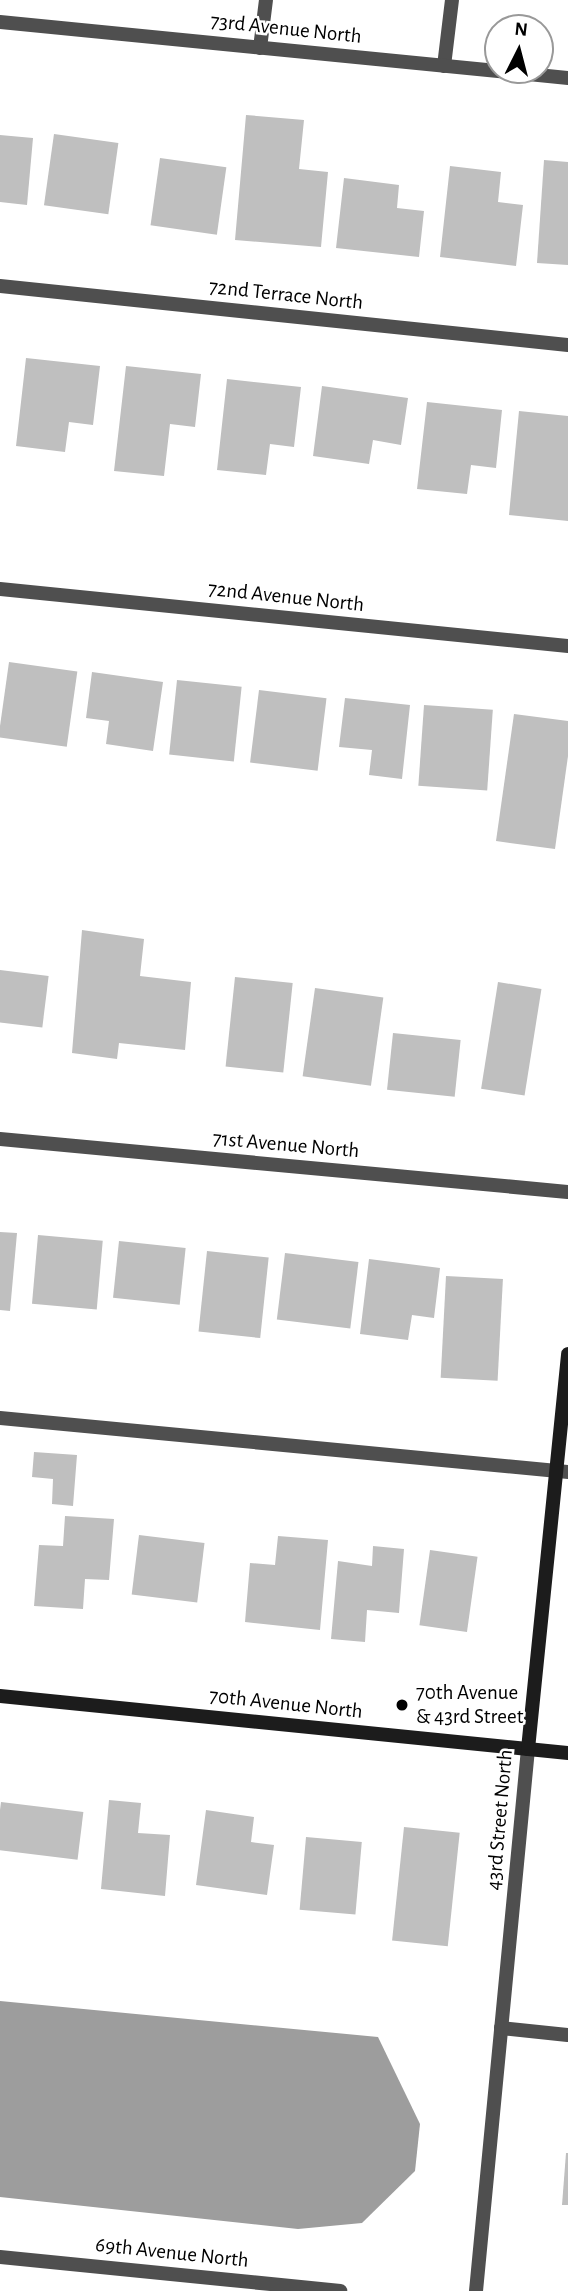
<!DOCTYPE html>
<html>
<head>
<meta charset="utf-8">
<style>
  body { margin:0 }
  #map { position:relative; width:568px; height:2291px; overflow:hidden; background:#fff; font-family:"Alegreya Sans",sans-serif }
  div>[style] { position:absolute }
  [style*='--x'] { left:calc(var(--x)*1px); top:calc(var(--y)*1px); width:calc(var(--w)*1px); rotate:calc(var(--a)*1deg) }
  .water>* { inset:0; background:#9d9d9d }
  .building>* { inset:0; background:#bfbfbf; transform-origin:0 0 }
  .lane>* { height:14px; margin:-7px; padding:0 7px; transform-origin:7px; border-radius:7px; background:#4f4f4f }
  .street>* { height:14px; margin:-7px; padding:0 7px; transform-origin:7px; border-radius:7px; background:#4f4f4f }
  .secondary>* { height:14px; margin:-7px; padding:0 7px; transform-origin:7px; border-radius:7px; background:#1c1c1c }
  .dots>* { width:19px; height:19px; translate:-50% -50%; box-sizing:border-box; border:4px solid #fff; border-radius:50% }
  span { translate:-50% -50%; white-space:nowrap; text-align:center; line-height:1.15; -webkit-text-stroke:5px #fff; paint-order:stroke }
  .street-label { font-size:21px; color:#000 }
  .poi-label { font-size:21px; color:#000 }
  .left { translate:0 -50%; text-align:left }
  .north { position:absolute; left:484px; top:14px; width:70px; height:70px; box-sizing:border-box; background:#fff; border:2px solid #999; border-radius:50%; rotate:6deg; font-size:19px; font-weight:700; line-height:28px; text-align:center; color:#000 }
  .north::after { content:''; display:block; margin:auto; width:24px; height:32px; background:#000; clip-path:polygon(50% 0,100% 100%,50% 72%,0 100%) }
</style>
</head>
<body>
<div id="map">
  <div class="water">
    <div style="clip-path:polygon(0 2001px,378px 2037px,420px 2124px,415px 2171px,362px 2223px,298px 2229px,0 2197px)"></div>
  </div>
  <div class="building">
    <div style="clip-path:polygon(246px 115px,304px 120px,299px 169px,328px 172px,321px 247px,235px 240px)"></div>
    <div style="left:54px;top:134px;width:65px;height:72px;rotate:8deg"></div>
    <div style="clip-path:polygon(0 135px,33px 138px,27px 205px,0 202px)"></div>
    <div style="left:160px;top:158px;width:67px;height:68px;rotate:8deg"></div>
    <div style="clip-path:polygon(544px 160px,568px 162px,568px 265px,537px 263px)"></div>
    <div style="clip-path:polygon(450px 166px,501px 172px,498px 202px,523px 205px,516px 266px,440px 257px)"></div>
    <div style="clip-path:polygon(344px 178px,399px 185px,397px 208px,424px 211px,419px 257px,336px 248px)"></div>
    <div style="clip-path:polygon(26px 358px,100px 366px,93px 425px,69px 422px,65px 452px,16px 446px)"></div>
    <div style="clip-path:polygon(126px 366px,201px 374px,195px 427px,170px 424px,164px 476px,114px 471px)"></div>
    <div style="clip-path:polygon(227px 379px,301px 387px,294px 447px,270px 444px,266px 475px,217px 470px)"></div>
    <div style="clip-path:polygon(322px 386px,408px 398px,401px 445px,373px 440px,369px 464px,313px 456px)"></div>
    <div style="clip-path:polygon(427px 402px,502px 410px,496px 468px,471px 465px,467px 494px,417px 489px)"></div>
    <div style="clip-path:polygon(519px 411px,568px 416px,568px 521px,509px 515px)"></div>
    <div style="left:9px;top:662px;width:69px;height:76px;rotate:8deg"></div>
    <div style="clip-path:polygon(92px 672px,163px 682px,153px 751px,106px 744px,109px 721px,86px 718px)"></div>
    <div style="left:177px;top:680px;width:65px;height:75px;rotate:6deg"></div>
    <div style="left:259px;top:690px;width:68px;height:73px;rotate:7deg"></div>
    <div style="clip-path:polygon(345px 698px,410px 705px,402px 779px,369px 775px,372px 750px,339px 747px)"></div>
    <div style="left:424px;top:705px;width:69px;height:81px;rotate:4deg"></div>
    <div style="clip-path:polygon(514px 714px,568px 721px,568px 756px,555px 849px,496px 841px)"></div>
    <div style="clip-path:polygon(82px 930px,144px 939px,140px 976px,191px 982px,185px 1050px,119px 1043px,117px 1059px,72px 1053px)"></div>
    <div style="left:0;top:970px;width:49px;height:52px;rotate:7deg"></div>
    <div style="left:235px;top:977px;width:58px;height:90px;rotate:6deg"></div>
    <div style="left:498px;top:982px;width:44px;height:108px;rotate:9deg"></div>
    <div style="left:315px;top:988px;width:69px;height:89px;rotate:8deg"></div>
    <div style="left:393px;top:1033px;width:68px;height:57px;rotate:6deg"></div>
    <div style="clip-path:polygon(0 1232px,17px 1233px,10px 1311px,0 1310px)"></div>
    <div style="left:38px;top:1235px;width:65px;height:69px;rotate:5deg"></div>
    <div style="left:119px;top:1241px;width:67px;height:57px;rotate:6deg"></div>
    <div style="left:207px;top:1251px;width:62px;height:81px;rotate:6deg"></div>
    <div style="left:285px;top:1253px;width:74px;height:67px;rotate:7deg"></div>
    <div style="clip-path:polygon(369px 1259px,440px 1268px,434px 1318px,412px 1315px,408px 1340px,360px 1334px)"></div>
    <div style="left:446px;top:1276px;width:57px;height:102px;rotate:3deg"></div>
    <div style="clip-path:polygon(34px 1452px,77px 1455px,73px 1506px,52px 1504px,53px 1479px,32px 1477px)"></div>
    <div style="clip-path:polygon(65px 1516px,114px 1519px,109px 1580px,85px 1579px,83px 1609px,34px 1606px,39px 1545px,63px 1546px)"></div>
    <div style="left:139px;top:1535px;width:66px;height:60px;rotate:7deg"></div>
    <div style="clip-path:polygon(278px 1536px,328px 1540px,320px 1630px,245px 1622px,250px 1563px,275px 1565px)"></div>
    <div style="clip-path:polygon(373px 1546px,404px 1549px,399px 1613px,367px 1610px,365px 1642px,331px 1639px,338px 1561px,372px 1566px)"></div>
    <div style="left:430px;top:1550px;width:48px;height:76px;rotate:8deg"></div>
    <div style="clip-path:polygon(109px 1800px,141px 1803px,138px 1833px,170px 1835px,165px 1896px,101px 1889px)"></div>
    <div style="left:1px;top:1802px;width:83px;height:48px;rotate:7deg"></div>
    <div style="clip-path:polygon(206px 1810px,254px 1817px,251px 1842px,274px 1845px,267px 1895px,196px 1885px)"></div>
    <div style="left:404px;top:1827px;width:56px;height:114px;rotate:6deg"></div>
    <div style="left:306px;top:1837px;width:56px;height:73px;rotate:5deg"></div>
    <div style="clip-path:polygon(566px 2153px,568px 2153px,568px 2205px,562px 2205px)"></div>
  </div>
  <div class="lane">
    <div style="--x:260;--y:48;--w:48;--a:-82.9"></div>
    <div style="--x:444;--y:66;--w:66;--a:-83.1"></div>
    <div style="--x:0;--y:1418;--w:571;--a:5.43"></div>
    <div style="--x:501;--y:2028;--w:67;--a:6"></div>
  </div>
  <div class="street">
    <div style="--x:0;--y:22;--w:571;--a:5.63"></div>
    <div style="--x:0;--y:286;--w:571;--a:5.93"></div>
    <div style="--x:0;--y:589;--w:571;--a:5.73"></div>
    <div style="--x:0;--y:1139;--w:570;--a:5.33"></div>
    <div style="--x:0;--y:2257;--w:342;--a:5.7"></div>
    <div style="--x:476;--y:2291;--w:544;--a:-84.52"></div>
  </div>
  <div class="secondary">
    <div style="--x:0;--y:1696;--w:571;--a:5.73"></div>
    <div style="--x:528;--y:1749;--w:397;--a:-84.2"></div>
  </div>
  <div class="dots">
    <div style="left:402px;top:1705px;background:#000"></div>
  </div>
  <div class="street-label">
    <span style="left:286px;top:29px;rotate:6deg">73rd Avenue North</span>
    <span style="left:286px;top:295px;rotate:6deg">72nd Terrace North</span>
    <span style="left:286px;top:597px;rotate:6deg">72nd Avenue North</span>
    <span style="left:286px;top:1145px;rotate:5deg">71st Avenue North</span>
    <span style="left:286px;top:1704px;rotate:6deg">70th Avenue North</span>
    <span style="left:500px;top:1820px;rotate:-85deg">43rd Street North</span>
    <span style="left:172px;top:2253px;rotate:6deg">69th Avenue North</span>
  </div>
  <div class="poi-label">
    <span class="left" style="left:416px;top:1705px">70th Avenue<br>&amp; 43rd Street</span>
  </div>
  <div class="north">N</div>
</div>
</body>
</html>
